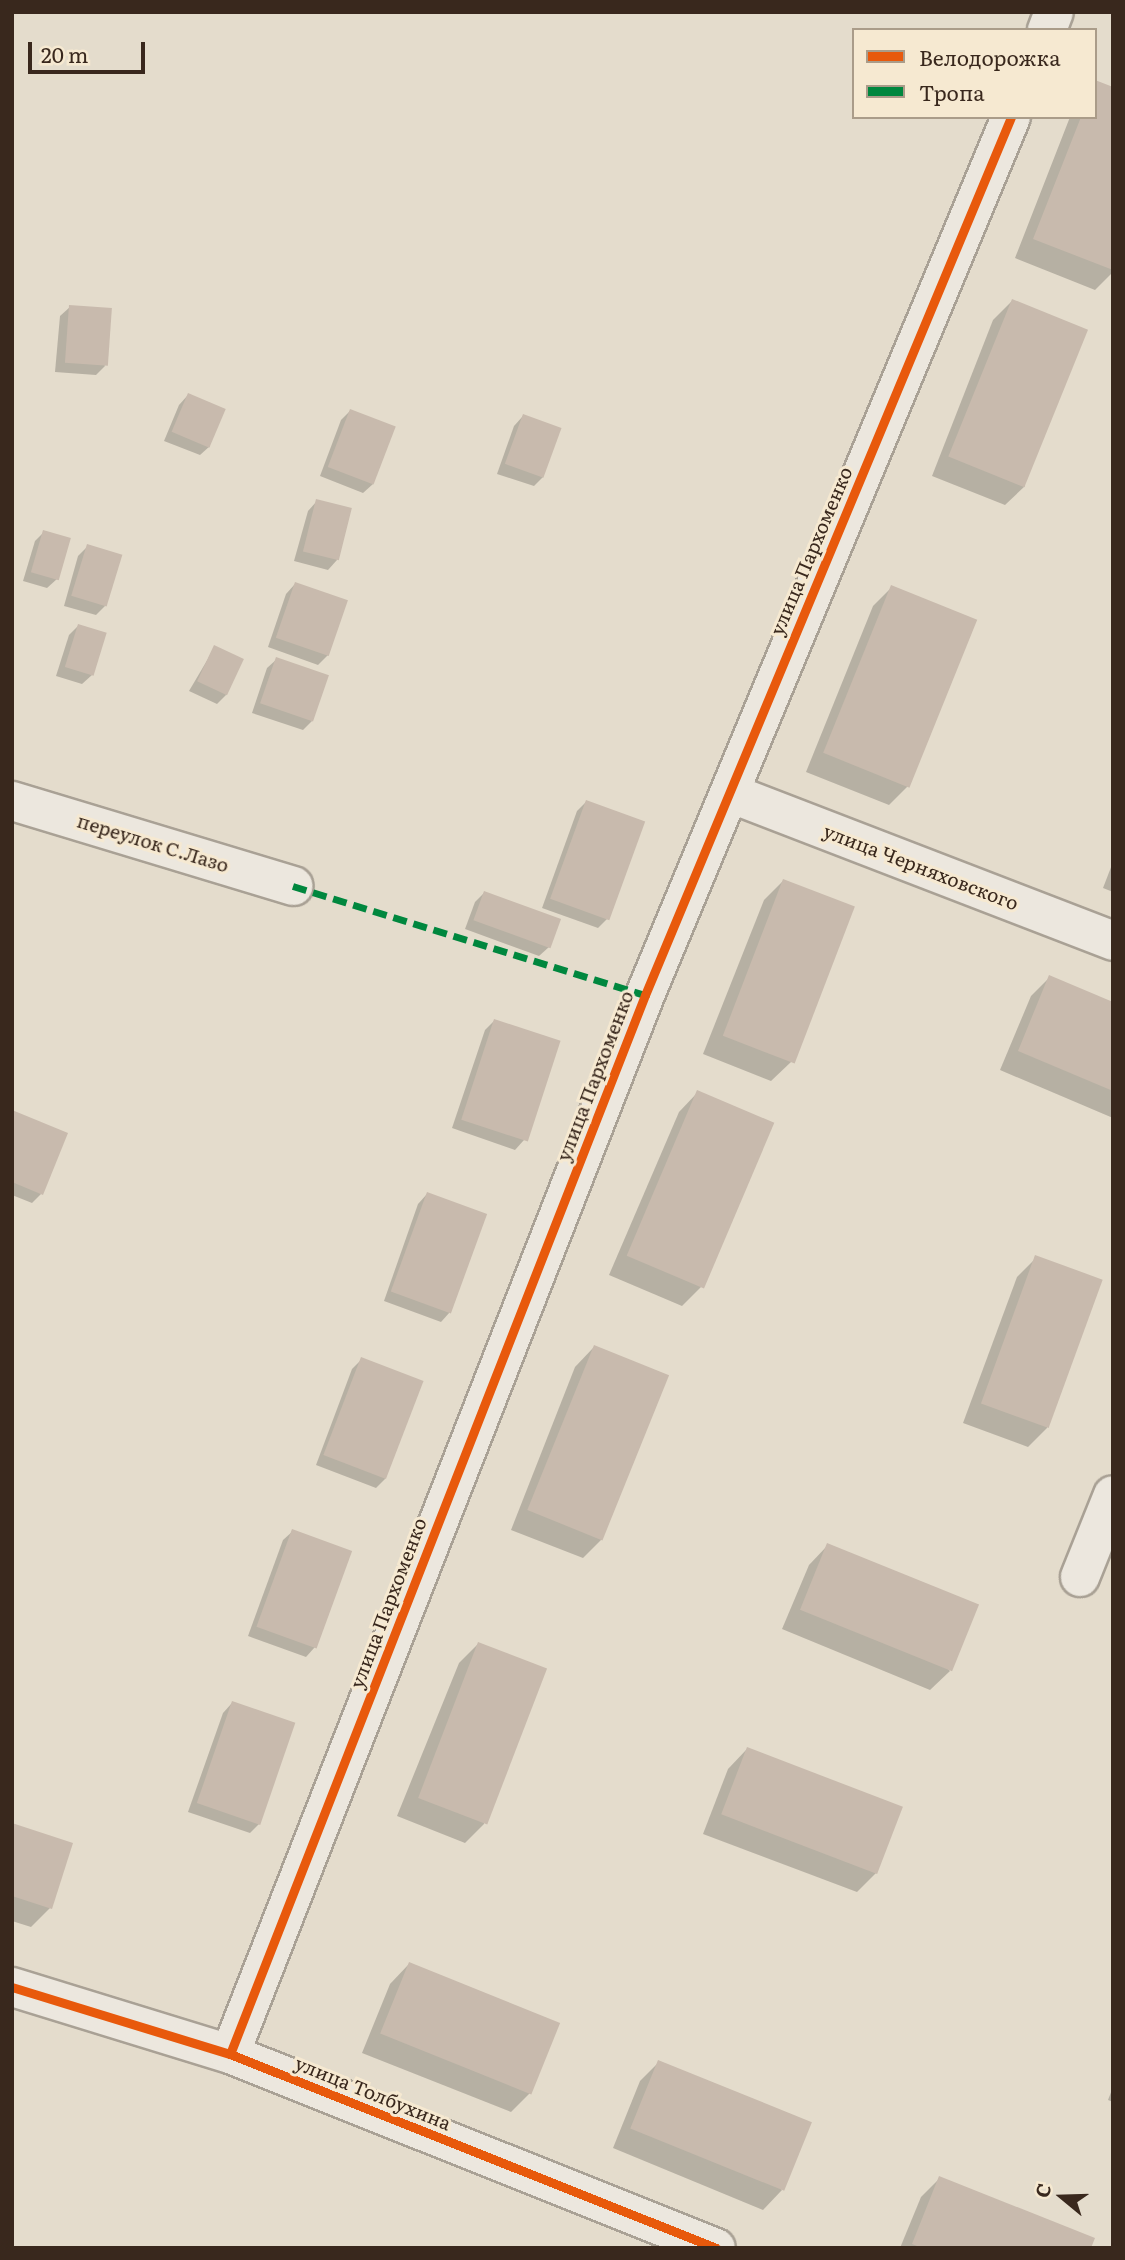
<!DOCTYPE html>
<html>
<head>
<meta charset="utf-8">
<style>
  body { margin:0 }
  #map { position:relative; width:1125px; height:2260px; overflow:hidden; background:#e4dccc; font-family:Literata,serif }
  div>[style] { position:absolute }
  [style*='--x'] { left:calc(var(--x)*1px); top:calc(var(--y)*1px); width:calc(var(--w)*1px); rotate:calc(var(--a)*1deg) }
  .shadow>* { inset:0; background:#0003 }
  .building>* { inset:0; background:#c8baad; transform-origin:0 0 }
  .roads { filter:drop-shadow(2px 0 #a9a195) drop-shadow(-2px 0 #a9a195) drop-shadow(0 2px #a9a195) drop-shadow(0 -2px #a9a195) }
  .street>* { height:38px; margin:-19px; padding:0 19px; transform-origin:19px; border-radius:19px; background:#ece7de }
  .quiet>* { height:7px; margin-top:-3.5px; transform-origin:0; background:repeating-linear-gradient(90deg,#00873e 0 14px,transparent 0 21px) }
  .cycleway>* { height:9px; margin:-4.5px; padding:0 4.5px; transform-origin:4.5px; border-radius:4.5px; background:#e8590c }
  span { translate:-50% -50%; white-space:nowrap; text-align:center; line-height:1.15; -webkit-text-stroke:6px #f6e9d1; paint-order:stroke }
  .street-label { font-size:19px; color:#39281d }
  .frame { position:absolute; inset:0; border:14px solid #39281d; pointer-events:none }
  .legend { position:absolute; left:852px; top:28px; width:245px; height:91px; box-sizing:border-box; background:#f6e9d1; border:2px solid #aa9c89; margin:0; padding:9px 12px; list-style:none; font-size:21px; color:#39281d }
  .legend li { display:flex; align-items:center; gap:14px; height:35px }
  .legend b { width:35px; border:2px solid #aa9c89 }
  .north { position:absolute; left:1027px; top:2162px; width:70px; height:70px; -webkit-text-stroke:5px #f6e9d1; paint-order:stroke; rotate:289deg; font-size:19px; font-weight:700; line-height:28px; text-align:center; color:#39281d }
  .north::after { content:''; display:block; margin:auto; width:24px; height:32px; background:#39281d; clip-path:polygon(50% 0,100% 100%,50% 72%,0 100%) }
  .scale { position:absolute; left:28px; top:42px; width:117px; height:32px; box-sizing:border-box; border:4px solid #39281d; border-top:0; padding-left:9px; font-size:21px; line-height:24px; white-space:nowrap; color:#39281d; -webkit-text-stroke:5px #f6e9d1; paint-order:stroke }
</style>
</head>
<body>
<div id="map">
  <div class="shadow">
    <div style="clip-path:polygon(1113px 89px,1113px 272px,1095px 290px,1015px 258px,1070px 117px,1095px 117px)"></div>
    <div style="clip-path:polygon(1012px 301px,1025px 486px,1005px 505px,932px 476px,993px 320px)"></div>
    <div style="clip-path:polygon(70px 307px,105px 366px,96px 375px,55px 372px,60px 316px)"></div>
    <div style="clip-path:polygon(188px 395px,210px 446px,200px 455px,164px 441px,179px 405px)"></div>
    <div style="clip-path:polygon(350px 411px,373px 484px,363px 493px,320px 476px,341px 420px)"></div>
    <div style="clip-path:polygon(523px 416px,543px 477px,534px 486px,497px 474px,514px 426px)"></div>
    <div style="clip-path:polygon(317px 501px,337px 560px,328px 570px,294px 561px,308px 511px)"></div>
    <div style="clip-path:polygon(44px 532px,57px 579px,47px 588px,23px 581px,35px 541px)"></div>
    <div style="clip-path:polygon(88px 546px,120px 556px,105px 606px,96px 615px,64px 606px,78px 556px)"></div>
    <div style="clip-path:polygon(295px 584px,328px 655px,318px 665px,268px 647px,286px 594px)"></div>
    <div style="clip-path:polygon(892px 587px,908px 786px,889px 805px,806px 772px,873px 606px)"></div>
    <div style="clip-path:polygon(78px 626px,92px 675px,82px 684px,56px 676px,69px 635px)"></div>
    <div style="clip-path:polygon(215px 647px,226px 695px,217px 704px,189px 691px)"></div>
    <div style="clip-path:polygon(277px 659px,312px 721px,303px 730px,252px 713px,267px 668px)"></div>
    <div style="clip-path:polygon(586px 802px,607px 919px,598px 928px,542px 908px,577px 811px)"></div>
    <div style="clip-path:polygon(1113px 862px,1113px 892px,1103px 888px)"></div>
    <div style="clip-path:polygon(783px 881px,791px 1062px,771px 1081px,703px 1054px,764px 900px)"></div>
    <div style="clip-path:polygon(484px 893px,549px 947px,539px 956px,465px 929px,475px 902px)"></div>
    <div style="clip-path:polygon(1050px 977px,1113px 1004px,1113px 1118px,1000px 1070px,1031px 996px)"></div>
    <div style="clip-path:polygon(494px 1021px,557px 1042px,524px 1140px,515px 1150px,452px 1128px,485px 1030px)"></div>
    <div style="clip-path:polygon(698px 1092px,701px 1287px,682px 1306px,609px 1275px,679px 1112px)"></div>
    <div style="clip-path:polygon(12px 1112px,41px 1194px,32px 1203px,12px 1195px)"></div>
    <div style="clip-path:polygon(427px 1194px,450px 1312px,441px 1322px,384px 1301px,418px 1204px)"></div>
    <div style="clip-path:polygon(1036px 1258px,1047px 1428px,1028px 1447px,963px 1423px,1017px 1277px)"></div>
    <div style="clip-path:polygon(594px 1347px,602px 1539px,583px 1558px,511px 1530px,575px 1367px)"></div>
    <div style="clip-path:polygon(362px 1359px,385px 1479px,376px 1488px,316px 1465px,352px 1369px)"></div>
    <div style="clip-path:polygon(293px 1531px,315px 1647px,306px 1657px,248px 1636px,283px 1540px)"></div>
    <div style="clip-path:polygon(828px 1545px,950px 1671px,930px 1690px,782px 1629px,809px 1565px)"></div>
    <div style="clip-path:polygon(478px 1644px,484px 1824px,465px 1843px,397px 1816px,459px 1663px)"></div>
    <div style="clip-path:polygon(232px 1703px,259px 1824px,250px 1833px,188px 1812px,223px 1713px)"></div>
    <div style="clip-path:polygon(747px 1749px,876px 1873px,857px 1892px,703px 1834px,728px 1769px)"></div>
    <div style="clip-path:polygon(12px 1825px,50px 1908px,31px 1927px,12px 1921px)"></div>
    <div style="clip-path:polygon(409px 1964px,530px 2093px,511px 2112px,362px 2053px,390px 1984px)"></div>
    <div style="clip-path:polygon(659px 2062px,782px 2190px,763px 2210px,613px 2148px,640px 2081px)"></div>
    <div style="clip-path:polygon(1113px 2087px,1113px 2102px,1108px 2100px)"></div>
    <div style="clip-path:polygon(940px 2178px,1089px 2248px,900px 2248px,921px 2197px)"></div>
  </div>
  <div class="building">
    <div style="clip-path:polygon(1095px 80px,1113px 87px,1113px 270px,1033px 239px,1081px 117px,1095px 117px)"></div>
    <div style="left:1012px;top:299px;width:82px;height:170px;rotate:22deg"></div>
    <div style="left:69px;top:305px;width:43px;height:58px;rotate:4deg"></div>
    <div style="left:188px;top:393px;width:41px;height:42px;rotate:23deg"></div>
    <div style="left:350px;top:409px;width:49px;height:62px;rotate:21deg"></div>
    <div style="left:523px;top:414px;width:41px;height:53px;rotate:20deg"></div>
    <div style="left:316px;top:499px;width:37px;height:54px;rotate:14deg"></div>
    <div style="left:43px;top:530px;width:29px;height:44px;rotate:16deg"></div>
    <div style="left:87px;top:544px;width:37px;height:54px;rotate:17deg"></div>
    <div style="left:295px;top:582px;width:56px;height:59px;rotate:19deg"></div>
    <div style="left:891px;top:585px;width:93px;height:181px;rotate:22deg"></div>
    <div style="left:78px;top:624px;width:30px;height:45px;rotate:17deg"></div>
    <div style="left:214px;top:645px;width:33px;height:40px;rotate:25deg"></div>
    <div style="left:276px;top:657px;width:56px;height:49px;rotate:19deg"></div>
    <div style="left:586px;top:800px;width:63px;height:105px;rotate:20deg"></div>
    <div style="left:783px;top:879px;width:77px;height:168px;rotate:21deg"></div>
    <div style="left:484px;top:891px;width:82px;height:31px;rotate:20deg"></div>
    <div style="clip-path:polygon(1049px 975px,1113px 1002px,1113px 1091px,1018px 1051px)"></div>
    <div style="left:494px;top:1019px;width:70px;height:106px;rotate:18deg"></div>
    <div style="left:697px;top:1090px;width:84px;height:180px;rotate:23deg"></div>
    <div style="clip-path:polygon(12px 1110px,68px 1133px,43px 1195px,12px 1182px)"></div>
    <div style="left:427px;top:1192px;width:64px;height:106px;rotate:20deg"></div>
    <div style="left:1035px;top:1255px;width:72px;height:158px;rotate:20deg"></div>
    <div style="left:594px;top:1345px;width:81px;height:178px;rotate:22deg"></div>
    <div style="left:361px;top:1357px;width:67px;height:105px;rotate:21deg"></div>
    <div style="left:292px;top:1529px;width:64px;height:104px;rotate:20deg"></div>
    <div style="left:827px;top:1543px;width:164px;height:72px;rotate:22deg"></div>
    <div style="left:478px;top:1642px;width:74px;height:167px;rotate:21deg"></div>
    <div style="left:232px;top:1701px;width:67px;height:108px;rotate:19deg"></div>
    <div style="left:747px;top:1747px;width:167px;height:72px;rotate:21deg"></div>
    <div style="clip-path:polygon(12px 1823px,73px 1843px,52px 1909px,12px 1896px)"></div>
    <div style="left:409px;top:1962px;width:163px;height:77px;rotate:22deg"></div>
    <div style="left:658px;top:2060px;width:166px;height:74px;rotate:22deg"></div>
    <div style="clip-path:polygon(939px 2176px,1095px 2238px,1091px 2248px,922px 2248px,912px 2244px)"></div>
  </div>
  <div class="roads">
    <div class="street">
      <div style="--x:1047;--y:30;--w:19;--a:-69"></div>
      <div style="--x:730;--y:793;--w:411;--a:21.1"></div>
      <div style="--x:12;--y:801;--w:294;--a:16.8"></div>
      <div style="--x:1080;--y:1577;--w:88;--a:-68.1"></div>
      <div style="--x:12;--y:1987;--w:228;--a:17.1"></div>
      <div style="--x:230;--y:2054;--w:523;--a:21.76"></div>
      <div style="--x:230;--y:2054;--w:1137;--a:-68.6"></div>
      <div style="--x:645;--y:995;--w:951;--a:-67.37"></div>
    </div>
  </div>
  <div class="quiet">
    <div style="--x:293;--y:886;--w:368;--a:17.2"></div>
  </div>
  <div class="cycleway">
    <div style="--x:12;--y:1987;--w:228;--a:17.1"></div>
    <div style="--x:230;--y:2054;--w:523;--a:21.76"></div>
    <div style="--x:230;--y:2054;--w:1137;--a:-68.6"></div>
    <div style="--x:645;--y:995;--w:951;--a:-67.37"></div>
  </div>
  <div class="street-label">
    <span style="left:811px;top:551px;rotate:-67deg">улица Пархоменко</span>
    <span style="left:153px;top:843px;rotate:17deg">переулок С.Лазо</span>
    <span style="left:921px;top:867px;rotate:21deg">улица Черняховского</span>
    <span style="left:595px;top:1076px;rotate:-69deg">улица Пархоменко</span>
    <span style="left:388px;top:1603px;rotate:-69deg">улица Пархоменко</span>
    <span style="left:373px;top:2093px;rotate:22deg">улица Толбухина</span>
  </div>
  <div class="frame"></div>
  <ul class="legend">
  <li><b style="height:9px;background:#e8590c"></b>Велодорожка</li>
  <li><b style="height:9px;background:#00873e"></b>Тропа</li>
  </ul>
  <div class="north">С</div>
  <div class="scale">20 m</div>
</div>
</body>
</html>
